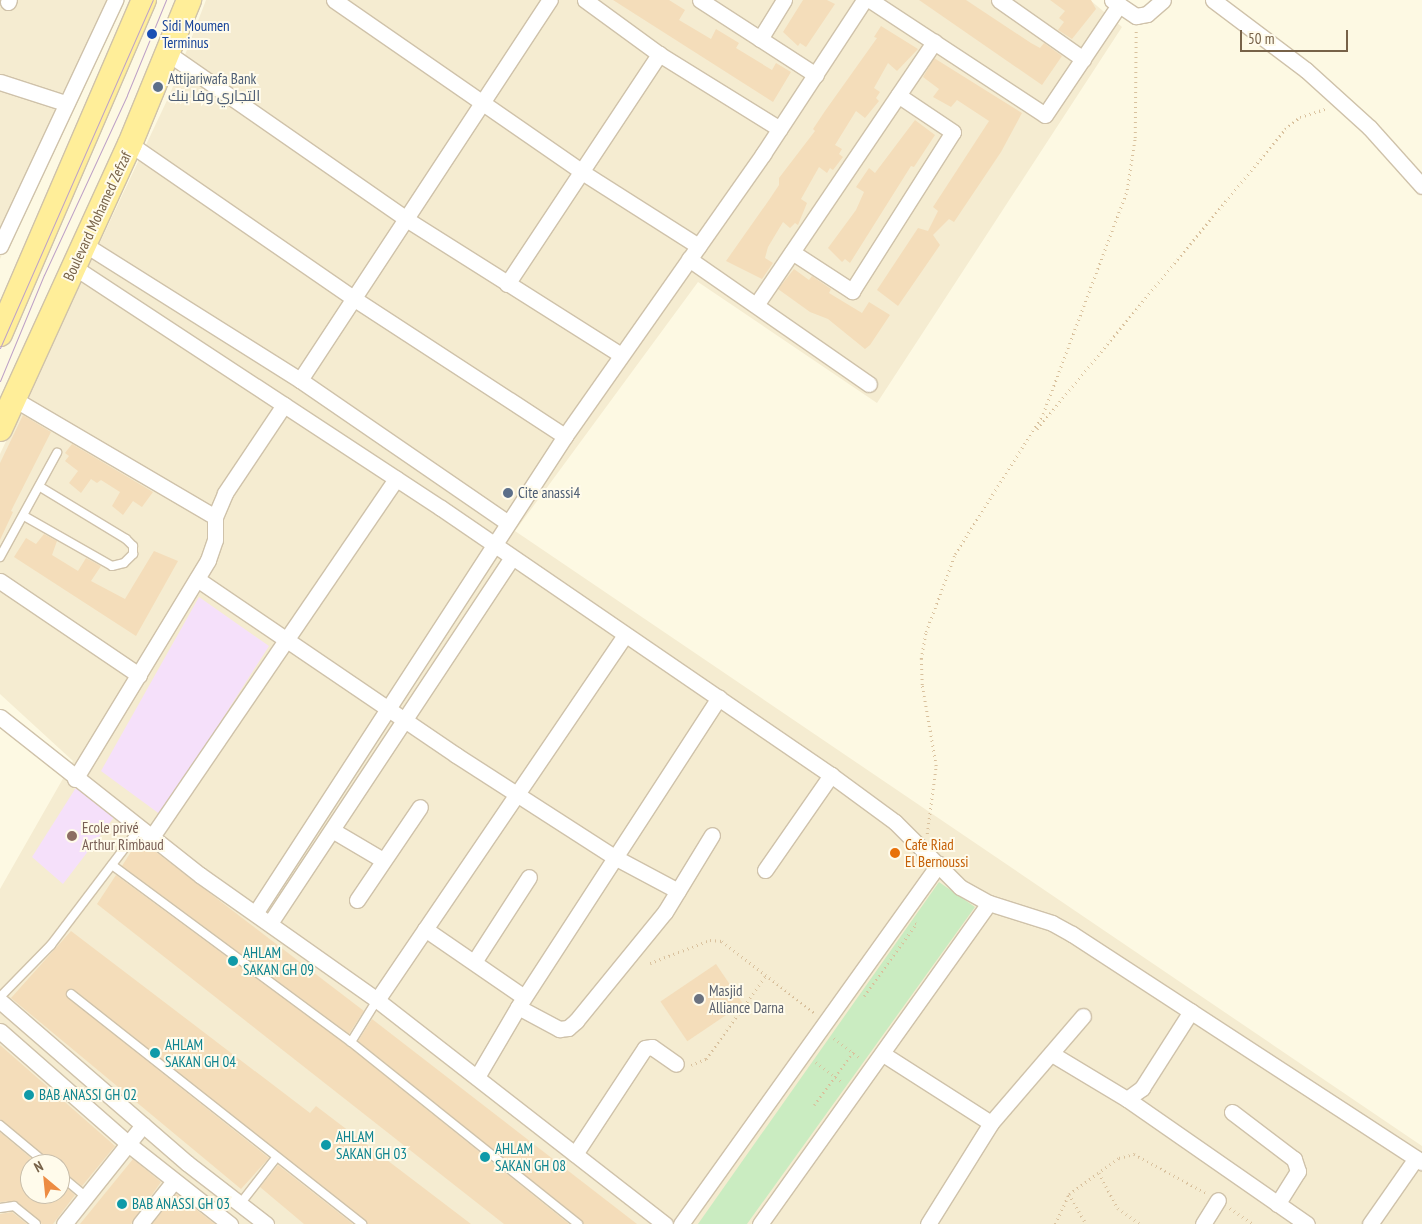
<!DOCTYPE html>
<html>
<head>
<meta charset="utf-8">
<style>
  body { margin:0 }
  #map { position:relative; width:1422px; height:1224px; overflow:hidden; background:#fdf9e3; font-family:"PT Sans Narrow",Cairo,sans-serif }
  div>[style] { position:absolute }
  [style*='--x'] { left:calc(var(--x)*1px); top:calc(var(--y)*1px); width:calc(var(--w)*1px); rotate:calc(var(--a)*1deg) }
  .residential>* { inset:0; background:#f5ecd1 }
  .education>* { inset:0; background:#f5e0fa }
  .green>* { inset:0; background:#caecc1 }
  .building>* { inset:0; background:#f4ddba; transform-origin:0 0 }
  .path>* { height:2.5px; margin-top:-1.25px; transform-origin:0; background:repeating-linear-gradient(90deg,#d9c19d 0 1px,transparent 0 5px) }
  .roads { filter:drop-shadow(1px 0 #cfc2aa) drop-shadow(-1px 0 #cfc2aa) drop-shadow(0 1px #cfc2aa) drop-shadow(0 -1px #cfc2aa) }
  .service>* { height:8px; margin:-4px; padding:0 4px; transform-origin:4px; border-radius:4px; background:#fff }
  .minor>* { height:15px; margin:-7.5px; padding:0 7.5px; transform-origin:7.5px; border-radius:7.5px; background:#fff }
  .primary>* { height:24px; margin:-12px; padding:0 12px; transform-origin:12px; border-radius:12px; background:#fe9 }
  .tram>* { height:1px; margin:-0.5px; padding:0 0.5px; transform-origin:0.5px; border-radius:0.5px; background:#bea1c7 }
  .dots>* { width:14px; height:14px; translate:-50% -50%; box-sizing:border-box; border:2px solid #fffbeb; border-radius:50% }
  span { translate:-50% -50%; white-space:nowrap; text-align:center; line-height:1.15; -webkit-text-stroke:4px #fffbeb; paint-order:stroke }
  .transit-label { font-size:15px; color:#164399 }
  .left { translate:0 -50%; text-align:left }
  .service-label { font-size:15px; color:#4e5e75 }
  .street-label { font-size:15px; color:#776248 }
  .education-label { font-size:15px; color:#785e54 }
  .food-label { font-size:15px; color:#c56008 }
  .culture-label { font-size:15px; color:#0d838f }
  .worship-label { font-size:15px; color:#5b616d }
  .north { position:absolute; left:20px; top:1154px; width:50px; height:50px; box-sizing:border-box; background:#fffbeb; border:1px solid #c9beaa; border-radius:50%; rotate:332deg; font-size:14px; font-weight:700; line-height:20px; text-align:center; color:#776248 }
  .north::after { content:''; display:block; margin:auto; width:18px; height:22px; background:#ed8c43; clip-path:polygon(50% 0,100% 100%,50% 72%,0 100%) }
  .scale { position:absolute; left:1240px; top:30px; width:108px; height:22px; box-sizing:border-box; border:2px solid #776248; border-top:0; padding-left:6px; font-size:15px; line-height:18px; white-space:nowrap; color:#776248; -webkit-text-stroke:4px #fffbeb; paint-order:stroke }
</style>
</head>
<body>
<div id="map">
  <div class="residential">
    <div style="clip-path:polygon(0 0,119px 0,0 259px)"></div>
    <div style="clip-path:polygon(evenodd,206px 0,1090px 0,1122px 27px,877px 403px,698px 282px,515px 531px,1422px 1146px,1422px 1224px,0 1224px,0 889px,73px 761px,0 694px,0 454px,170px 94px,206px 0,30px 1164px,60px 1164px,60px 1194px,30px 1194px,30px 1164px)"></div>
  </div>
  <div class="education">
    <div style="clip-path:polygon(199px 597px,269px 646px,161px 815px,101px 771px)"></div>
    <div style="clip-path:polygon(77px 786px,115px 816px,63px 884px,32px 857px)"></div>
  </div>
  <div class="green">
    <div style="clip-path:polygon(939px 882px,975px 907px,747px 1224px,698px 1224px)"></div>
  </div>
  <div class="building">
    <div style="clip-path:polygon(613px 0,669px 0,685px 10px,679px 20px,711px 39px,716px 29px,739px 43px,736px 48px,772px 70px,776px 63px,791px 72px,773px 102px)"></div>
    <div style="clip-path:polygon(803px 0,827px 0,835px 4px,806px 47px,800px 43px,798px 46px,783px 32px)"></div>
    <div style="clip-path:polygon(919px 0,966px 0,1031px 43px,1040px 48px,1044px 43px,1062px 56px,1042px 85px)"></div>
    <div style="clip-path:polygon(1050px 0,1091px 0,1096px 9px,1072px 39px,1058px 30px,1064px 22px,1059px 18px,1065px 11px)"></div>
    <div style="clip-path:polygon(881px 26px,918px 49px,897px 71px,888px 63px,874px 88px,880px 92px,876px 98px,879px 101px,865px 118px,856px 111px,835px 145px,842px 149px,839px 154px,843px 157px,833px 170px,830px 168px,827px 173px,819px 167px,801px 199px,807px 203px,798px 225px,795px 223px,790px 228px,783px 222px,768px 247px,765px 258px,773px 263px,762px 279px,726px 261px,769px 200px,779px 185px,779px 178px,815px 131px,813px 129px,825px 111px,877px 38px,874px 37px)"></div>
    <div style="clip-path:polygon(934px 58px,1022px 113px,1001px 152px,954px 222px,949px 219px,933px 235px,940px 245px,898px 306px,877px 290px,918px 228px,928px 231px,938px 211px,933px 207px,989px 121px,957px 100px,951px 107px,933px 97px,939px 89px,923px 77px)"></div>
    <div style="clip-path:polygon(915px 120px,935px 135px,914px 167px,911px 166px,850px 263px,845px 259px,842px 262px,828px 248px,856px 210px,864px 192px,856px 187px,869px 168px,875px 173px)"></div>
    <div style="clip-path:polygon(794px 269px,809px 280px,812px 276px,831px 289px,829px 293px,862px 313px,869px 302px,890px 315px,870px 345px,865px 349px,828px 319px,810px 312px,778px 289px)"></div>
    <div style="clip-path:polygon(23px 415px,51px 432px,11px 511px,13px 512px,0 540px,0 463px)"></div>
    <div style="clip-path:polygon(72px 444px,153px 492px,142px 507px,133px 501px,123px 515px,112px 506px,120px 492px,101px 480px,97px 483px,91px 479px,81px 493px,69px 483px,78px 471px,65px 461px,69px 456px,65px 453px)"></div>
    <div style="clip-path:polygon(44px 534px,57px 541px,52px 555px,78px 571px,86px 558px,101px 566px,91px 581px,125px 599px,154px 551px,178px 561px,136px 636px,14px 557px,26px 538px,36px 544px)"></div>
    <div style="clip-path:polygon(139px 839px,364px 1011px,349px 1034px,122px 866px)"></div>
    <div style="clip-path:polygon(116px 875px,348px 1046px,569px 1224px,504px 1224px,97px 904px)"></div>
    <div style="clip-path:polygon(71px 931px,310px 1113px,316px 1106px,471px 1224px,368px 1224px,74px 990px,67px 990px,68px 998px,269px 1158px,241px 1189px,11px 998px)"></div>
    <div style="left:716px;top:964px;width:48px;height:67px;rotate:56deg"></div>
    <div style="clip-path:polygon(372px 1019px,637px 1224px,584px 1224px,358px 1041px)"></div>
    <div style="clip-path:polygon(0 1045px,115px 1146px,82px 1186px,60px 1169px,60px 1164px,53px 1164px,0 1119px)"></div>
    <div style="clip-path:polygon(0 1132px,38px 1164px,30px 1164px,30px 1194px,60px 1194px,60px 1182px,75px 1195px,53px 1224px,42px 1224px,16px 1201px,0 1202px)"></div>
    <div style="clip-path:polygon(133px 1159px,161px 1182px,131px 1224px,80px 1224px)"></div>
    <div style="clip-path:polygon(278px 1165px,353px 1224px,304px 1224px,260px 1187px)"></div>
    <div style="clip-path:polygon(176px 1194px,215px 1224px,152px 1224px)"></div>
    <div style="clip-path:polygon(12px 1212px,27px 1224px,0 1224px,0 1214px)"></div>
  </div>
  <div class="path">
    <div style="--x:1037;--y:429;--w:389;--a:-50.4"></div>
    <div style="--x:1285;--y:129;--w:19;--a:-39"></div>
    <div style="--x:1300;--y:117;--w:28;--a:-18"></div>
    <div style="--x:927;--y:834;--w:69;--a:-82.5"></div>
    <div style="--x:936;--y:766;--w:82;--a:-99.8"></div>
    <div style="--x:922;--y:685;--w:26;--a:-92"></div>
    <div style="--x:921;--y:659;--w:27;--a:-80"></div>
    <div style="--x:926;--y:632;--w:83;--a:-69.6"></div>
    <div style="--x:955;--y:554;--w:165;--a:-57.8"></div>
    <div style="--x:1043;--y:414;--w:239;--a:-69.4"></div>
    <div style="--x:1127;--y:190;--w:53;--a:-81.3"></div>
    <div style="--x:1135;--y:138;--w:110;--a:-89.5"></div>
    <div style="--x:650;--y:963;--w:64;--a:-21"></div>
    <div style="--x:710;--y:940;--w:12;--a:5"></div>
    <div style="--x:722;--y:941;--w:119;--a:37.8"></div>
    <div style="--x:864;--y:996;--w:89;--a:-54.2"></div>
    <div style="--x:916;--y:924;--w:2;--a:-153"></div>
    <div style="--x:834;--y:1038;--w:34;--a:37"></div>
    <div style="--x:816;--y:1062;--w:34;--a:37"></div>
    <div style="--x:691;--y:1065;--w:16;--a:-22"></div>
    <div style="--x:706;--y:1059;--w:103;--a:-54.5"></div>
    <div style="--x:814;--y:1105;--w:66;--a:-53.7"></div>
    <div style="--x:1099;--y:1173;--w:40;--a:62"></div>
    <div style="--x:1118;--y:1208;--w:27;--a:36"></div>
    <div style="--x:1069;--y:1194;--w:34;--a:60"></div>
    <div style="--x:1230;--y:1208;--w:28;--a:35"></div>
    <div style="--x:1055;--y:1224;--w:33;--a:-65"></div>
    <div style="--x:1069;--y:1194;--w:62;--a:-35.8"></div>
    <div style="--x:1119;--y:1158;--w:16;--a:-15"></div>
    <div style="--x:1134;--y:1154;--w:82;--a:28.4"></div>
  </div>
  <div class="roads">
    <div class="service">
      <div style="--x:24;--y:516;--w:101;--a:29.6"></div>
      <div style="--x:112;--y:566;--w:12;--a:-14"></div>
      <div style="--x:124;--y:563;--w:13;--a:-45"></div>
      <div style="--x:133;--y:554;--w:8;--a:-90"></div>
      <div style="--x:133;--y:546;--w:10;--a:-135"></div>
      <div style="--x:126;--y:539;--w:100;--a:-148.8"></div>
      <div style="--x:0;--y:557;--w:119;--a:-61.3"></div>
      <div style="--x:112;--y:865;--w:297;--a:36.5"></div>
      <div style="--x:351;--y:1042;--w:49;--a:-58.2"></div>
      <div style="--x:71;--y:994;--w:371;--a:38.3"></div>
      <div style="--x:0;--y:997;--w:73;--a:-45.6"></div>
      <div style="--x:51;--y:945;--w:146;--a:-52.8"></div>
      <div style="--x:351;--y:1042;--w:291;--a:38.7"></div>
      <div style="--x:0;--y:1125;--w:61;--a:39.7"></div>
      <div style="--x:60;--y:1175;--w:34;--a:40"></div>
      <div style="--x:240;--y:1204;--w:58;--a:-52"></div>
      <div style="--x:0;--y:1208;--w:14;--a:-8"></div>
      <div style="--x:14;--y:1206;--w:28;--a:39"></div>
    </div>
    <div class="minor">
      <div style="--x:334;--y:0;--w:302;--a:34.7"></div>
      <div style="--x:582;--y:172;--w:138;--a:32.5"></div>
      <div style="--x:585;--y:0;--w:92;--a:36.1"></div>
      <div style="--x:659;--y:54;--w:142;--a:31.8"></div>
      <div style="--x:700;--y:0;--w:138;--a:32.9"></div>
      <div style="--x:870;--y:0;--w:209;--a:33.3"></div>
      <div style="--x:1045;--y:115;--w:133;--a:-56.1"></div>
      <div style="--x:999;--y:0;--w:103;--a:35.1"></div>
      <div style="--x:1112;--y:0;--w:29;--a:34"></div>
      <div style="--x:1136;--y:16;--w:11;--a:-10"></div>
      <div style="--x:1147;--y:14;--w:21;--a:-41"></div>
      <div style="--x:1213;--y:0;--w:116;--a:37"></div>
      <div style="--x:1306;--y:70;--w:86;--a:42.2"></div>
      <div style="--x:1370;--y:128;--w:78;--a:48.1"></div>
      <div style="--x:8;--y:2;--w:2;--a:-63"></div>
      <div style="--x:760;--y:39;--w:46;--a:-58.4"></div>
      <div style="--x:169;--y:54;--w:289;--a:34.8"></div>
      <div style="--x:406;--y:219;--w:254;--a:32.3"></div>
      <div style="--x:0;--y:82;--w:68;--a:17.9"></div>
      <div style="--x:130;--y:144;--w:271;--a:34.6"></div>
      <div style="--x:353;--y:298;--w:253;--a:33.1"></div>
      <div style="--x:84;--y:244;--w:255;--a:32.2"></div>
      <div style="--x:300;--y:380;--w:252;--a:34.5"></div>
      <div style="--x:0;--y:246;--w:272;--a:-64.9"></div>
      <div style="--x:792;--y:252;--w:72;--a:33"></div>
      <div style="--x:852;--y:291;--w:188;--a:-57.6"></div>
      <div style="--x:953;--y:132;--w:66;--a:-146.1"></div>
      <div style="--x:689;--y:259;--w:219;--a:34.8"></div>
      <div style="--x:74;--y:267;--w:439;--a:33.3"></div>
      <div style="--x:441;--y:508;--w:473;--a:34.4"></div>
      <div style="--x:831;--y:775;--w:79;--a:36.3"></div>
      <div style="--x:895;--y:822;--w:92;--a:45"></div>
      <div style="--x:960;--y:887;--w:33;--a:29"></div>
      <div style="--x:989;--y:903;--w:66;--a:17.6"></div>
      <div style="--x:1052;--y:923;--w:23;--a:29"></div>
      <div style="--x:1072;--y:934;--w:418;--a:33.1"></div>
      <div style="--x:507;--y:284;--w:276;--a:-56.5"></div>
      <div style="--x:756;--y:305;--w:318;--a:-55.9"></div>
      <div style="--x:300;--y:380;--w:455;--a:-56.7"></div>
      <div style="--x:14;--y:399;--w:233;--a:30.4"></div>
      <div style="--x:197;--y:579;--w:313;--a:34.2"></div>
      <div style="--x:456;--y:755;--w:190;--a:32.8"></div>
      <div style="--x:616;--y:858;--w:70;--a:28"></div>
      <div style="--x:0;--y:581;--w:168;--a:34.1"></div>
      <div style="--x:0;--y:717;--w:255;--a:38.3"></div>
      <div style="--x:200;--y:875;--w:217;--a:35.2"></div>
      <div style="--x:377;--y:1000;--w:365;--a:37.9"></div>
      <div style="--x:75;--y:779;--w:256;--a:-58.7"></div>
      <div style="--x:208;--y:560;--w:21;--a:-71"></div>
      <div style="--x:215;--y:540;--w:23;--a:-90"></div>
      <div style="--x:215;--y:517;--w:26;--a:-67"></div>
      <div style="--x:225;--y:493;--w:106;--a:-56.2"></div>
      <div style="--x:332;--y:830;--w:59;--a:30.5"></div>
      <div style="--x:151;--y:838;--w:435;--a:-55.7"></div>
      <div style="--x:765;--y:870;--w:116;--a:-55.2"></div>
      <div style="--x:357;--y:900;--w:112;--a:-55.9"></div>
      <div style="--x:256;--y:912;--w:568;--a:-57.01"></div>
      <div style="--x:565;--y:436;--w:345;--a:-54.9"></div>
      <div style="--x:763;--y:154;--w:184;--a:-56.7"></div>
      <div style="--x:270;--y:923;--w:438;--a:-56.5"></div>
      <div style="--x:425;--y:929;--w:120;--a:34.5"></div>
      <div style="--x:474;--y:962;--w:101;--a:-57.1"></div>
      <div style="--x:377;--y:1000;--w:441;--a:-55.8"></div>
      <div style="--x:0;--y:1001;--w:247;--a:40.9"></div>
      <div style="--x:187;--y:1163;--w:100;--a:37.7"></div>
      <div style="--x:518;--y:1007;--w:47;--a:28.2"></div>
      <div style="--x:559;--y:1029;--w:9;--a:-6"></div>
      <div style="--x:568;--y:1028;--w:11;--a:-41"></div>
      <div style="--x:576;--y:1021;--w:141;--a:-50.8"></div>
      <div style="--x:665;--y:912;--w:90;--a:-58.6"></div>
      <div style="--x:0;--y:1031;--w:176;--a:41.3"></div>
      <div style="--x:132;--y:1147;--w:125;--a:38.2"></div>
      <div style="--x:883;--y:1054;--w:128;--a:32.6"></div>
      <div style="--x:1052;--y:1054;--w:87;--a:31"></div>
      <div style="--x:1127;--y:1099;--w:19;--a:-36"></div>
      <div style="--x:1142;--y:1088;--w:91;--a:-57.5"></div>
      <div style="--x:477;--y:1077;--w:81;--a:-59.6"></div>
      <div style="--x:518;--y:1007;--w:369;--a:-57"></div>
      <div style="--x:1127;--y:1099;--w:219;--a:34.8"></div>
      <div style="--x:1232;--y:1112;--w:78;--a:37.2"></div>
      <div style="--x:1294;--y:1159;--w:13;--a:72"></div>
      <div style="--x:1298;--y:1171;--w:39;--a:122"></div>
      <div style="--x:575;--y:1154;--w:127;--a:-56.6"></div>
      <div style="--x:645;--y:1048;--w:7;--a:-8"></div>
      <div style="--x:652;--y:1047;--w:29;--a:35"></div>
      <div style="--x:64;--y:1224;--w:127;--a:-51.4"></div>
      <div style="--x:140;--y:1224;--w:55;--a:-51.7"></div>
      <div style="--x:681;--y:1224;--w:443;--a:-54.4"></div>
      <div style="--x:760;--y:1224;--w:394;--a:-54.5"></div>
      <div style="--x:928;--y:1224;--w:119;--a:-58"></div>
      <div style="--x:991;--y:1123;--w:141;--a:-49.3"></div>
      <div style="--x:1203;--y:1224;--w:28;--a:-58"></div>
      <div style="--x:1370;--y:1224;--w:80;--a:-55.1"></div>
    </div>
    <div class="primary">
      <div style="--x:0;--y:334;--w:364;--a:-66.7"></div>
      <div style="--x:0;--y:429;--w:313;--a:-65.5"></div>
      <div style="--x:130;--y:144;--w:156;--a:-67.7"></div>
    </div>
  </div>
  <div class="tram">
    <div style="--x:0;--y:348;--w:380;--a:-66.3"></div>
    <div style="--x:0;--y:381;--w:115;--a:-67.5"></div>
    <div style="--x:44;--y:275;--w:198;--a:-65.2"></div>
    <div style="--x:127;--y:95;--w:103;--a:-67.7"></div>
  </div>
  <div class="dots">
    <div style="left:152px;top:34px;background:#1a4fb4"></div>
    <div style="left:158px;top:87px;background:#5c6f8a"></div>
    <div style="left:508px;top:493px;background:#5c6f8a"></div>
    <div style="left:72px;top:836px;background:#8d6e63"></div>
    <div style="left:895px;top:853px;background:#e8710a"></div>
    <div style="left:233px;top:961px;background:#0f9aa8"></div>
    <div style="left:699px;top:999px;background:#6b7280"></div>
    <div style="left:155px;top:1053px;background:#0f9aa8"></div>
    <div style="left:29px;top:1095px;background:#0f9aa8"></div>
    <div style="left:326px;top:1145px;background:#0f9aa8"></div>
    <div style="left:485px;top:1157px;background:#0f9aa8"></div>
    <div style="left:122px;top:1204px;background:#0f9aa8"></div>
  </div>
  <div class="transit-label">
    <span class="left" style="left:162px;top:34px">Sidi Moumen<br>Terminus</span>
  </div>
  <div class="service-label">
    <span class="left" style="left:168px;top:87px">Attijariwafa Bank<br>التجاري وفا بنك</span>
    <span class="left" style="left:518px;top:493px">Cite anassi4</span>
  </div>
  <div class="street-label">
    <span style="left:97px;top:216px;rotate:-65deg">Boulevard Mohamed Zefzaf</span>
  </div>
  <div class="education-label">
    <span class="left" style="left:82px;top:836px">Ecole privé<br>Arthur Rimbaud</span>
  </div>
  <div class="food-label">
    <span class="left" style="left:905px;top:853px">Cafe Riad<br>El Bernoussi</span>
  </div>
  <div class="culture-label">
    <span class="left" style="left:243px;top:961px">AHLAM<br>SAKAN GH 09</span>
    <span class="left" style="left:165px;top:1053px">AHLAM<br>SAKAN GH 04</span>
    <span class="left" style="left:39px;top:1095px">BAB ANASSI GH 02</span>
    <span class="left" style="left:336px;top:1145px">AHLAM<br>SAKAN GH 03</span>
    <span class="left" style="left:495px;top:1157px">AHLAM<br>SAKAN GH 08</span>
    <span class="left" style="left:132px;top:1204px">BAB ANASSI GH 03</span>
  </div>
  <div class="worship-label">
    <span class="left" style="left:709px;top:999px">Masjid<br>Alliance Darna</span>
  </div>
  <div class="north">N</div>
  <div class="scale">50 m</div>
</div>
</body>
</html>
